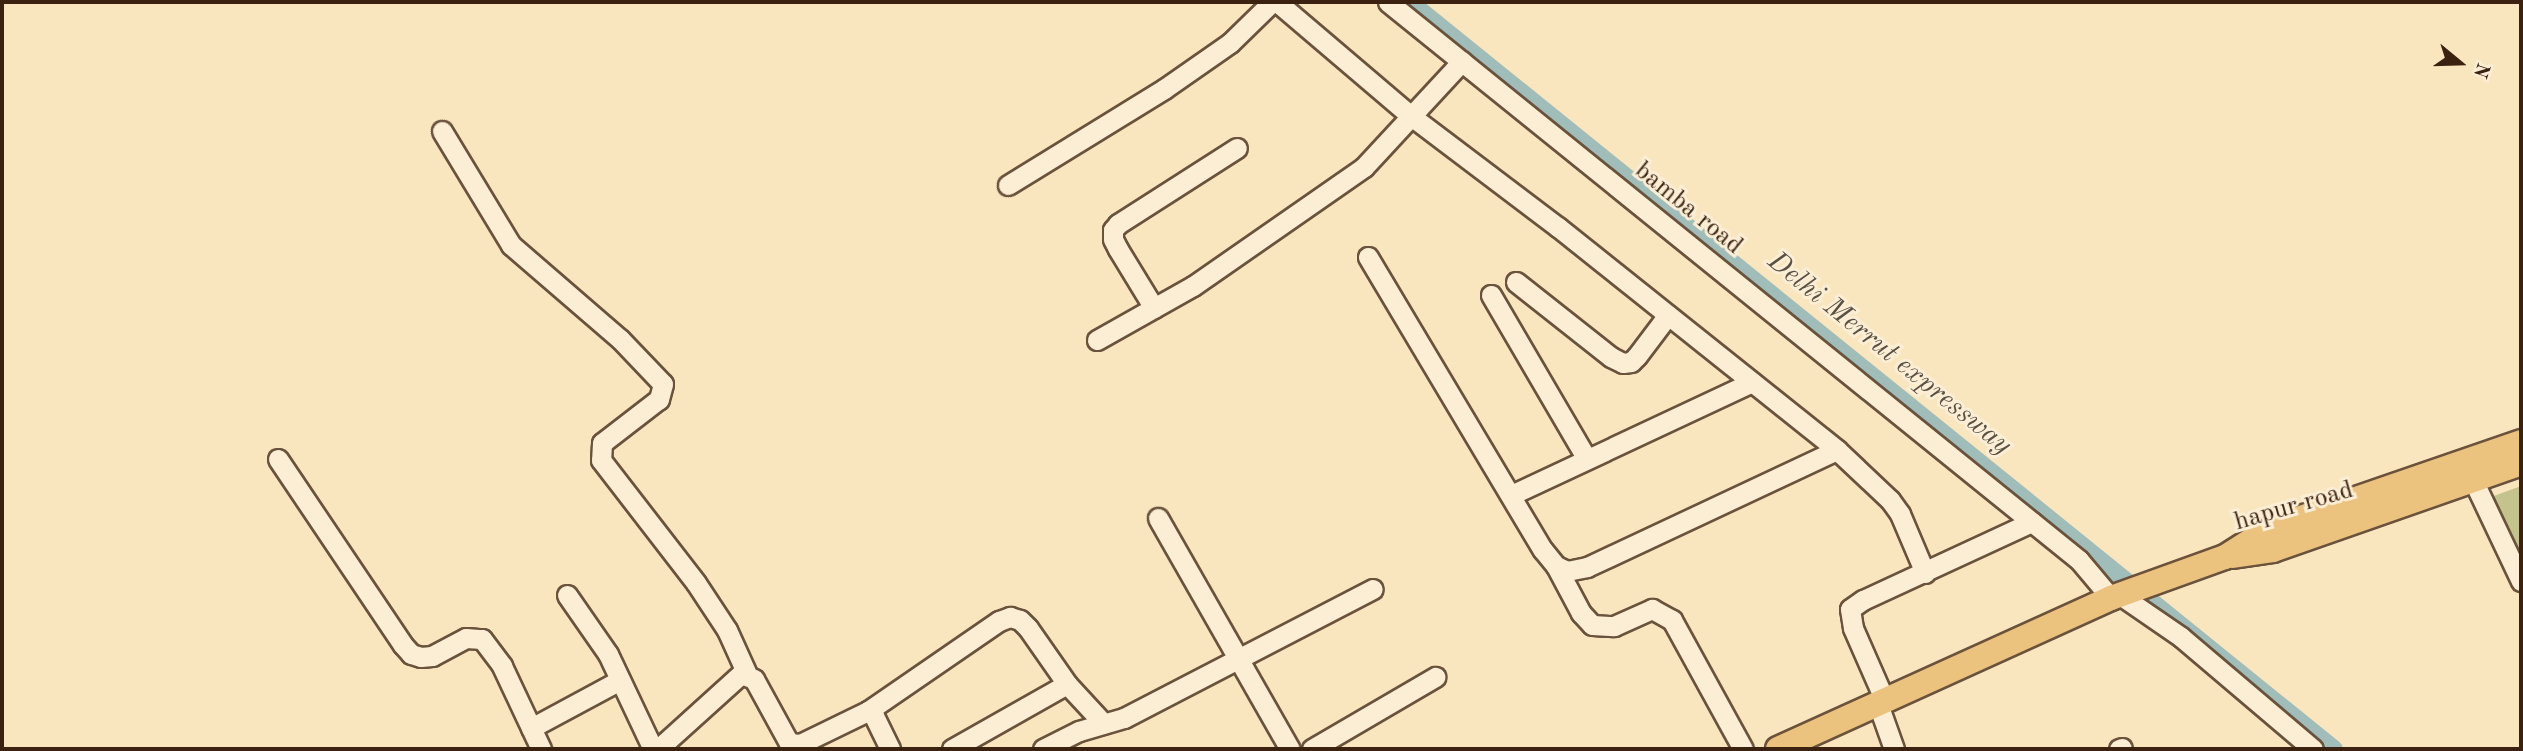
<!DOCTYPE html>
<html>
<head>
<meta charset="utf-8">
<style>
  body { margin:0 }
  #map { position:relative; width:2523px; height:751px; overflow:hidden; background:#f9e5be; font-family:"Old Standard TT",serif }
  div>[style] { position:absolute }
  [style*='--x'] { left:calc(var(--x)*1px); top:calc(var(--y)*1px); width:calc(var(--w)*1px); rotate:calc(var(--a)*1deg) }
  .green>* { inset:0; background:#c4c38e }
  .canal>* { height:19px; margin:-9.5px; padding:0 9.5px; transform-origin:9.5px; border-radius:9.5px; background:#a0bdba }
  .roads { filter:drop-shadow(2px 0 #6a523c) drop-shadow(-2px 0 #6a523c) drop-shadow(0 2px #6a523c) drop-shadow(0 -2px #6a523c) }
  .minor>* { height:19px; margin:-9.5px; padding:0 9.5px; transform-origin:9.5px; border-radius:9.5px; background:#fbeed5 }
  .major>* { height:24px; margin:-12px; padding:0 12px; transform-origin:12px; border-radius:12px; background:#ecc27f }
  span { translate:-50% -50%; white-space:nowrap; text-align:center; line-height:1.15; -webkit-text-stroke:6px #fbeed5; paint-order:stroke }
  .street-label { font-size:26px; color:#3b2110 }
  .water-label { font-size:28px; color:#595043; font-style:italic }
  .frame { position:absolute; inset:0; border:4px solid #3b2110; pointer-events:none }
  .north { position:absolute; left:2425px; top:28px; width:70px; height:70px; -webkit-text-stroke:5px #fbeed5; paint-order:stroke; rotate:109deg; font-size:19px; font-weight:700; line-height:28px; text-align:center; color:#3b2110 }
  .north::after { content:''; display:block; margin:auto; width:24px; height:32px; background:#3b2110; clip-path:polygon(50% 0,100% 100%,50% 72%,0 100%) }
</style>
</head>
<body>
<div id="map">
  <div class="green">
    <div style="clip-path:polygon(2521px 486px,2521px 560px,2483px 500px)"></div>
  </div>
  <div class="canal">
    <div style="--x:1409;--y:2;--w:1188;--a:38.95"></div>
  </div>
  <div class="roads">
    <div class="minor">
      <div style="--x:1277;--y:2;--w:176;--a:40.4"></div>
      <div style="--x:1411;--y:116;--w:184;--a:37.1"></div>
      <div style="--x:1558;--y:227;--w:357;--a:38.6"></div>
      <div style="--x:1837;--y:450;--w:73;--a:43.3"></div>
      <div style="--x:1890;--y:500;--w:17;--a:54"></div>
      <div style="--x:1900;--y:514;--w:64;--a:67"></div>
      <div style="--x:1388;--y:2;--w:888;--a:38.92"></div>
      <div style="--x:2079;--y:560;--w:50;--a:49.9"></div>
      <div style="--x:442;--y:131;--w:133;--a:58.8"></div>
      <div style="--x:511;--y:245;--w:144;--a:40.8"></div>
      <div style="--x:620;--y:339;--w:62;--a:46.3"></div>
      <div style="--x:663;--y:384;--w:16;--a:105"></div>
      <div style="--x:659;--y:399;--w:72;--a:142.3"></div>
      <div style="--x:602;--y:443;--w:17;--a:93"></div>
      <div style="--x:601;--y:460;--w:155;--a:52.3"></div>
      <div style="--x:696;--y:583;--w:56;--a:56.6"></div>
      <div style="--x:727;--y:630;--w:48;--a:65.6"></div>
      <div style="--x:1008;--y:185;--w:183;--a:-31.6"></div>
      <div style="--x:1164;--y:89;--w:80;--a:-34.9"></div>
      <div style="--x:1230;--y:43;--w:59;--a:-44.3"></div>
      <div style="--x:1368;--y:257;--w:341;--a:59.2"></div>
      <div style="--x:1543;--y:550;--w:21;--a:51"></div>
      <div style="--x:1556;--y:566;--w:12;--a:24"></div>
      <div style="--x:1567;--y:571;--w:20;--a:-11"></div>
      <div style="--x:1587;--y:567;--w:276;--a:-25.1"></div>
      <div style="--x:1516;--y:282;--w:121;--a:38.3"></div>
      <div style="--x:1611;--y:357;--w:13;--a:27"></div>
      <div style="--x:1623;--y:363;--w:8;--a:-7"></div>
      <div style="--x:1631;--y:362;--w:8;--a:-45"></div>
      <div style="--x:1637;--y:356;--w:51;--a:-52.9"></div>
      <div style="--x:1491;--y:295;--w:190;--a:59.7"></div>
      <div style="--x:1154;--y:308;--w:69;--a:-121.4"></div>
      <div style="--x:1118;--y:249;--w:11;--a:-117"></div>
      <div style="--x:1113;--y:239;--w:9;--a:-90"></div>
      <div style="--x:1113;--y:230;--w:8;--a:-50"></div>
      <div style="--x:1118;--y:224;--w:141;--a:-32.6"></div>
      <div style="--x:1097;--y:340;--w:110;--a:-29.4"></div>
      <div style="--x:1193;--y:286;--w:208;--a:-34.8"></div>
      <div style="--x:1364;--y:167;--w:144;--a:-47.2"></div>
      <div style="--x:278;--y:459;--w:224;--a:56.1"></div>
      <div style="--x:403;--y:645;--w:12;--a:48"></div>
      <div style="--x:411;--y:654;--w:10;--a:17"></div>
      <div style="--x:421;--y:657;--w:11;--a:-5"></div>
      <div style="--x:432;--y:656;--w:38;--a:-28"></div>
      <div style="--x:466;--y:638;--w:16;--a:4"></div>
      <div style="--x:482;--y:639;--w:34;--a:53"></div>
      <div style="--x:502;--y:666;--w:92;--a:64.8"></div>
      <div style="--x:2473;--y:480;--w:112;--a:64.6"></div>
      <div style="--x:1511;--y:495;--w:266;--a:-25.1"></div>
      <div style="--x:1158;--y:518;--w:266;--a:60.3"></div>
      <div style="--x:1556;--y:566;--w:53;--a:62"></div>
      <div style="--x:1581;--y:613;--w:16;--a:47"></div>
      <div style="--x:1592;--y:625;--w:22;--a:3"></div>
      <div style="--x:1614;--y:626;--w:42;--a:-24.1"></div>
      <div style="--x:1652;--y:609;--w:23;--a:29"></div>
      <div style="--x:1672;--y:620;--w:147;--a:61.2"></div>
      <div style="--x:567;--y:595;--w:72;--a:55.2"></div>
      <div style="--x:608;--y:654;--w:105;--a:64.7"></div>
      <div style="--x:2120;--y:595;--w:74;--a:34.5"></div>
      <div style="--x:2181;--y:637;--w:173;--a:40.3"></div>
      <div style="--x:1885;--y:701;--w:80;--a:-113.7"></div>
      <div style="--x:1853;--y:628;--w:19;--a:-99"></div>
      <div style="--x:1850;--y:609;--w:16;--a:-35"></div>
      <div style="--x:1863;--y:600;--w:186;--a:-24.8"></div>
      <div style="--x:1878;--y:704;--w:48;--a:70.4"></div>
      <div style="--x:868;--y:711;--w:159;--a:-34.5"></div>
      <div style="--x:999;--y:621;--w:12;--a:-20"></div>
      <div style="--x:1010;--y:617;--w:10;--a:17"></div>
      <div style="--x:1020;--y:620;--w:11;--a:45"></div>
      <div style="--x:1028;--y:628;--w:68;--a:55.1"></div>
      <div style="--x:1067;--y:684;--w:54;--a:47.2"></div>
      <div style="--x:531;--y:728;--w:101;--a:-28.3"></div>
      <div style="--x:658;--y:749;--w:112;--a:-42.1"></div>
      <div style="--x:741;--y:674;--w:14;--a:21"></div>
      <div style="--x:754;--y:679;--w:73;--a:61.3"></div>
      <div style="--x:789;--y:743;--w:11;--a:5"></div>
      <div style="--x:800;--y:744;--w:76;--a:-25.9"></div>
      <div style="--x:868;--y:711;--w:8;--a:40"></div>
      <div style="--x:874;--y:716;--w:37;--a:64"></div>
      <div style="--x:952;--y:749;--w:132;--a:-29.5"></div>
      <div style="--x:1043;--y:749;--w:40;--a:-26.6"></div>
      <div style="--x:1079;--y:731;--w:47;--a:-16.1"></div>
      <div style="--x:1124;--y:718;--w:280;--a:-27.4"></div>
      <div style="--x:1312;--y:749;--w:143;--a:-30.3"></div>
      <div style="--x:2119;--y:749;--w:3;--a:-18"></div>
    </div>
    <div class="major">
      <div style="--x:2233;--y:556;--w:40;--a:-8.5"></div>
      <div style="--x:2273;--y:550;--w:263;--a:-19.3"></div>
      <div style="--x:1778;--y:749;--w:366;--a:-24.4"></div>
      <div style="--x:2111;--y:598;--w:121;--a:-19.8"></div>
      <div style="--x:2225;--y:557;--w:52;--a:-32.5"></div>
      <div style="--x:2269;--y:529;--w:267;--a:-19"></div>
    </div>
  </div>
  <div class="street-label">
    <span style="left:1688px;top:209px;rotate:39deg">bamba road</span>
    <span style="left:2294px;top:507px;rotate:-16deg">hapur road</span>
  </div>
  <div class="water-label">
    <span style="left:1889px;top:354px;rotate:39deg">Delhi Merrut expressway</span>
  </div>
  <div class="frame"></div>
  <div class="north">N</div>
</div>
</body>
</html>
